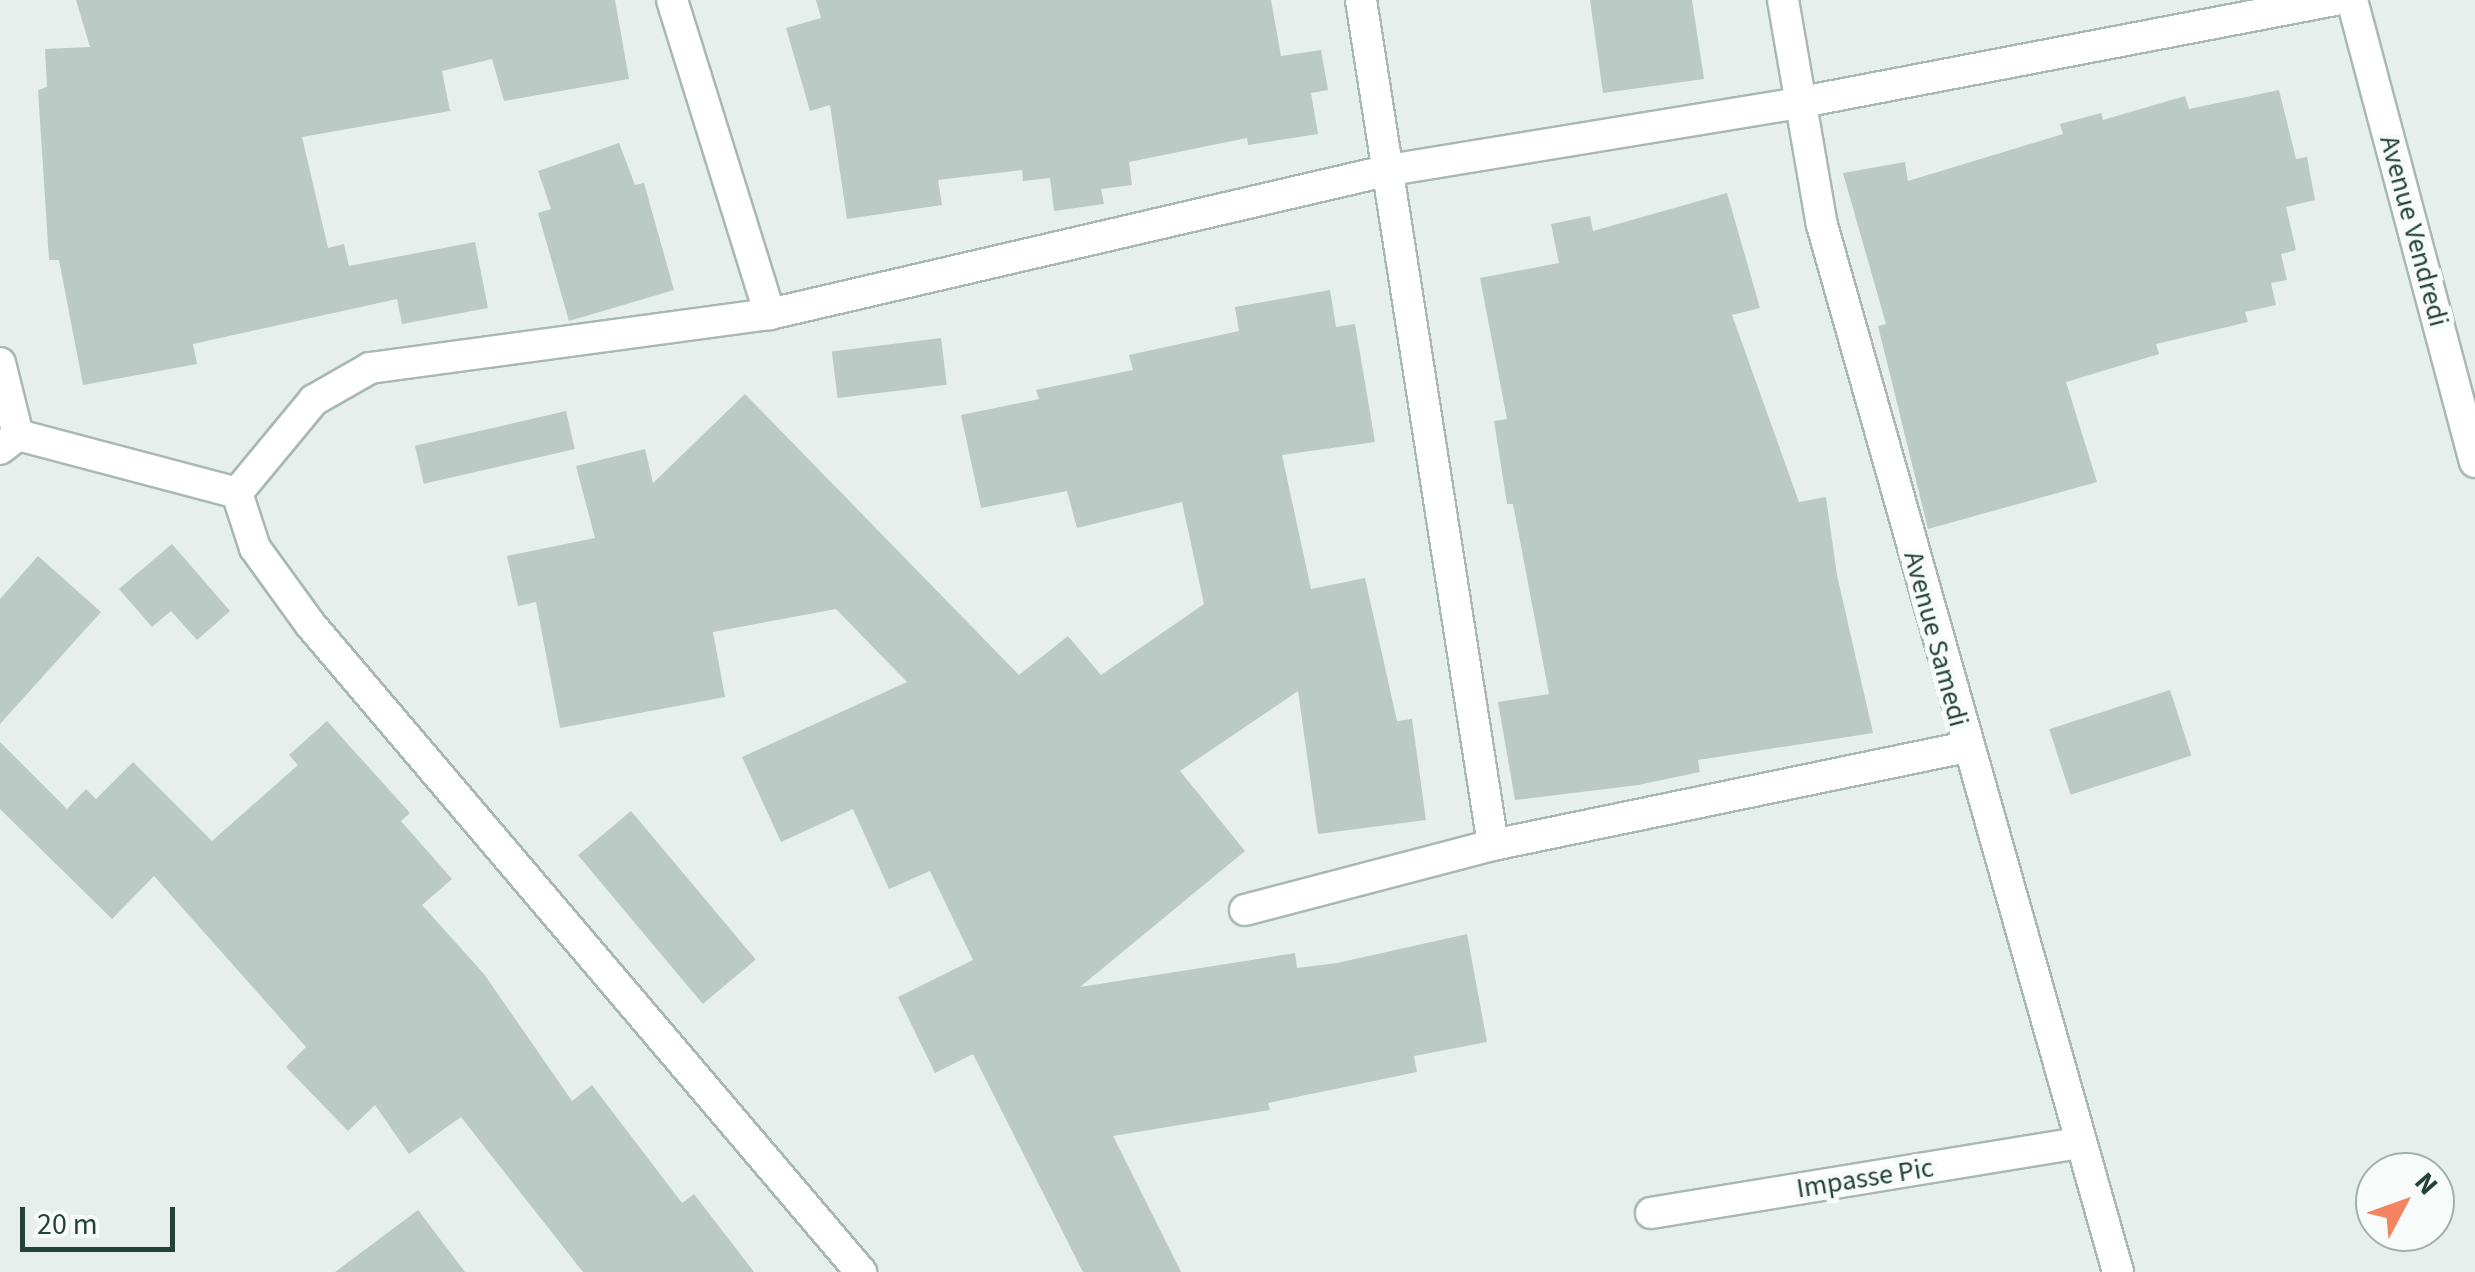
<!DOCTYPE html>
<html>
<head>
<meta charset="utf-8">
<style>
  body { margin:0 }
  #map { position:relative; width:2475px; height:1272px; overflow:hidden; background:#e6efeb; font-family:"Source Sans 3",sans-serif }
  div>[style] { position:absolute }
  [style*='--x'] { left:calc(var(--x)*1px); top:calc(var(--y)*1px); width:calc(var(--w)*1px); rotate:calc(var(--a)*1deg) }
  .building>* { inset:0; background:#bbcac4; transform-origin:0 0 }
  .roads { filter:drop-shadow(2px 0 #a8b8b2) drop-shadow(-2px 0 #a8b8b2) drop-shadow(0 2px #a8b8b2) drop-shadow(0 -2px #a8b8b2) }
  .minor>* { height:30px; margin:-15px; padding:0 15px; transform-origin:15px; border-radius:15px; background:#fff }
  span { translate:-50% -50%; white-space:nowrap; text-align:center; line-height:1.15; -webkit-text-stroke:10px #f7fbf9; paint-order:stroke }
  .street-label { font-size:28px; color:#24423a }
  .north { position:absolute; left:2355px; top:1152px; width:100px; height:100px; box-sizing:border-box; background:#f7fbf9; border:2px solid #a3b1ad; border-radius:50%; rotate:49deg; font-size:28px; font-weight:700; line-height:40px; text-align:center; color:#24423a }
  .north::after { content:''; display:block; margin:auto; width:35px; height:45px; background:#f4845f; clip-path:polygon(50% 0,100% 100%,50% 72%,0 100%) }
  .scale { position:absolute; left:20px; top:1207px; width:155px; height:45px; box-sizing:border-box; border:5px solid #24423a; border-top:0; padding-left:12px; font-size:30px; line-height:35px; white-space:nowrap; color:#24423a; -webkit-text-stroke:8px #f7fbf9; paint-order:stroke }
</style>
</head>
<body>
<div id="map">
  <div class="building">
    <div style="clip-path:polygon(76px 0,615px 0,629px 79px,504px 101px,492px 59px,442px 71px,450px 111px,302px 137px,328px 248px,344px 244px,349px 266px,475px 242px,488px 308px,402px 324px,397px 299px,193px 344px,197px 364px,83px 385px,59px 260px,49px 260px,38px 90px,47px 87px,45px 49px,90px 47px)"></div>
    <div style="clip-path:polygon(816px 0,1271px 0,1281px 56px,1321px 50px,1328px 90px,1311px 93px,1318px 134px,1248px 145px,1247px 138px,1129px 162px,1132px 185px,1101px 189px,1104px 204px,1054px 211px,1050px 178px,1023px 181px,1022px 170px,938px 180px,942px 205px,847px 219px,830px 105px,810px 111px,786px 28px,821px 18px)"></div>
    <div style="clip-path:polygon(1590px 0,1692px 0,1704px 79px,1603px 93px)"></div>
    <div style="clip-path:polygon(2279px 90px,2296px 159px,2307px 157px,2315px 200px,2286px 207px,2296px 250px,2281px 254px,2287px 280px,2271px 283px,2276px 305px,2245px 312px,2248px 322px,2156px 344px,2159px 354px,2066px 382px,2097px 482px,1928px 529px,1878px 326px,1886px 324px,1843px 173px,1905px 162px,1908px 181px,2063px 134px,2060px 124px,2101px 113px,2103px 120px,2185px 96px,2189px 109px)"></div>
    <div style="clip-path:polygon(619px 143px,635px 185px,644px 183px,674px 290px,569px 321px,538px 213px,551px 209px,538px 171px)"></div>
    <div style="clip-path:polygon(1727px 193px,1760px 308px,1732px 315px,1799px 502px,1826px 497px,1837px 575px,1873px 733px,1698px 760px,1700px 772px,1638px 785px,1515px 800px,1498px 702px,1549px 694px,1513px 504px,1507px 504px,1494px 421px,1507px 419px,1480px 278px,1559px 263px,1551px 224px,1590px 216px,1593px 231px)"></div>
    <div style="clip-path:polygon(1330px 290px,1336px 327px,1355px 324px,1375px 442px,1282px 455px,1311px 589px,1365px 578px,1397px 721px,1412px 719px,1426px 820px,1318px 834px,1298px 691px,1180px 771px,1245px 851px,1080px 987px,1295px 953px,1297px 968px,1337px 963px,1467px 934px,1487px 1042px,1414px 1056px,1417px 1072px,1268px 1103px,1270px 1110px,1113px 1136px,1181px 1272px,1083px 1272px,973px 1054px,935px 1073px,898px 997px,973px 960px,930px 871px,889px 889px,853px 809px,781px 842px,742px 757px,907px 682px,836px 609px,713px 632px,725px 697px,560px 728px,536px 602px,518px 606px,507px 556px,595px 538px,576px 466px,645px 449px,653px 483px,745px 394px,1019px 675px,1068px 636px,1101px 675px,1204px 604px,1182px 502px,1077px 528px,1067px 491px,981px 508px,961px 415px,1039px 399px,1036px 390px,1133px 370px,1129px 355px,1239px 331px,1235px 307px)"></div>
    <div style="left:941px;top:338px;width:47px;height:110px;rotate:83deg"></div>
    <div style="left:566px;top:411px;width:39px;height:155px;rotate:77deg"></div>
    <div style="clip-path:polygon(172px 544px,230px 611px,197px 640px,171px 611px,152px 627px,119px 589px)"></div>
    <div style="clip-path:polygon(38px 556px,101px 612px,0 724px,0 599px)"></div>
    <div style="left:2170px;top:690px;width:69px;height:127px;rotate:72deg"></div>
    <div style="clip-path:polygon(327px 721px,410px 813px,401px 821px,452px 879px,422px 905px,484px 974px,572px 1101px,592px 1085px,682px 1203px,694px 1194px,754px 1272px,583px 1272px,461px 1117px,409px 1154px,375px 1105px,348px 1131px,286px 1067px,306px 1047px,154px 876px,112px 919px,0 809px,0 742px,67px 809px,86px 789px,96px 799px,133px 762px,212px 841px,298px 765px,289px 755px)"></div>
    <div style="left:631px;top:811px;width:194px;height:69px;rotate:50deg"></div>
    <div style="clip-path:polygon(418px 1210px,465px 1272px,335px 1272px)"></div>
  </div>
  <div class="roads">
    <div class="minor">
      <div style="--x:672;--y:0;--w:329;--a:72.7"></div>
      <div style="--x:1361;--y:0;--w:855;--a:81.12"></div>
      <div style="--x:1783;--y:0;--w:228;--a:80.2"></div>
      <div style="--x:1822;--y:225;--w:1088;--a:74.21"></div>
      <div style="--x:2352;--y:0;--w:478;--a:75.1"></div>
      <div style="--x:0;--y:363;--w:74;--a:76"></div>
      <div style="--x:0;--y:449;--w:23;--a:-38"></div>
      <div style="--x:18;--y:435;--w:227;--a:14.8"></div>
      <div style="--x:237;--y:493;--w:121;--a:-50.4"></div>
      <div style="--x:314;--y:400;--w:64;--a:-29.7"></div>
      <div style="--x:370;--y:368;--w:404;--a:-7.7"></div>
      <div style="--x:770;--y:314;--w:637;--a:-13.08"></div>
      <div style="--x:1390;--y:170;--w:412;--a:-9.3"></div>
      <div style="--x:1797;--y:103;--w:548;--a:-10.84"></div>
      <div style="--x:237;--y:493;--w:58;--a:71.9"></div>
      <div style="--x:255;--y:548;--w:94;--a:54.1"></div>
      <div style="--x:310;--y:624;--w:851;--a:49.63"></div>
      <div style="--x:1245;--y:910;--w:256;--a:-14.7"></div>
      <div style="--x:1493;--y:845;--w:483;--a:-11.7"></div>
      <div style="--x:1651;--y:1213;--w:433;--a:-9.3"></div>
    </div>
  </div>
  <div class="street-label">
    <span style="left:2414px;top:231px;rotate:75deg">Avenue Vendredi</span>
    <span style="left:1936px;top:639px;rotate:75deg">Avenue Samedi</span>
    <span style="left:1865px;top:1178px;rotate:-9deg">Impasse Pic</span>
  </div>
  <div class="north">N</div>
  <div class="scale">20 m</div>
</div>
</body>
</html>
